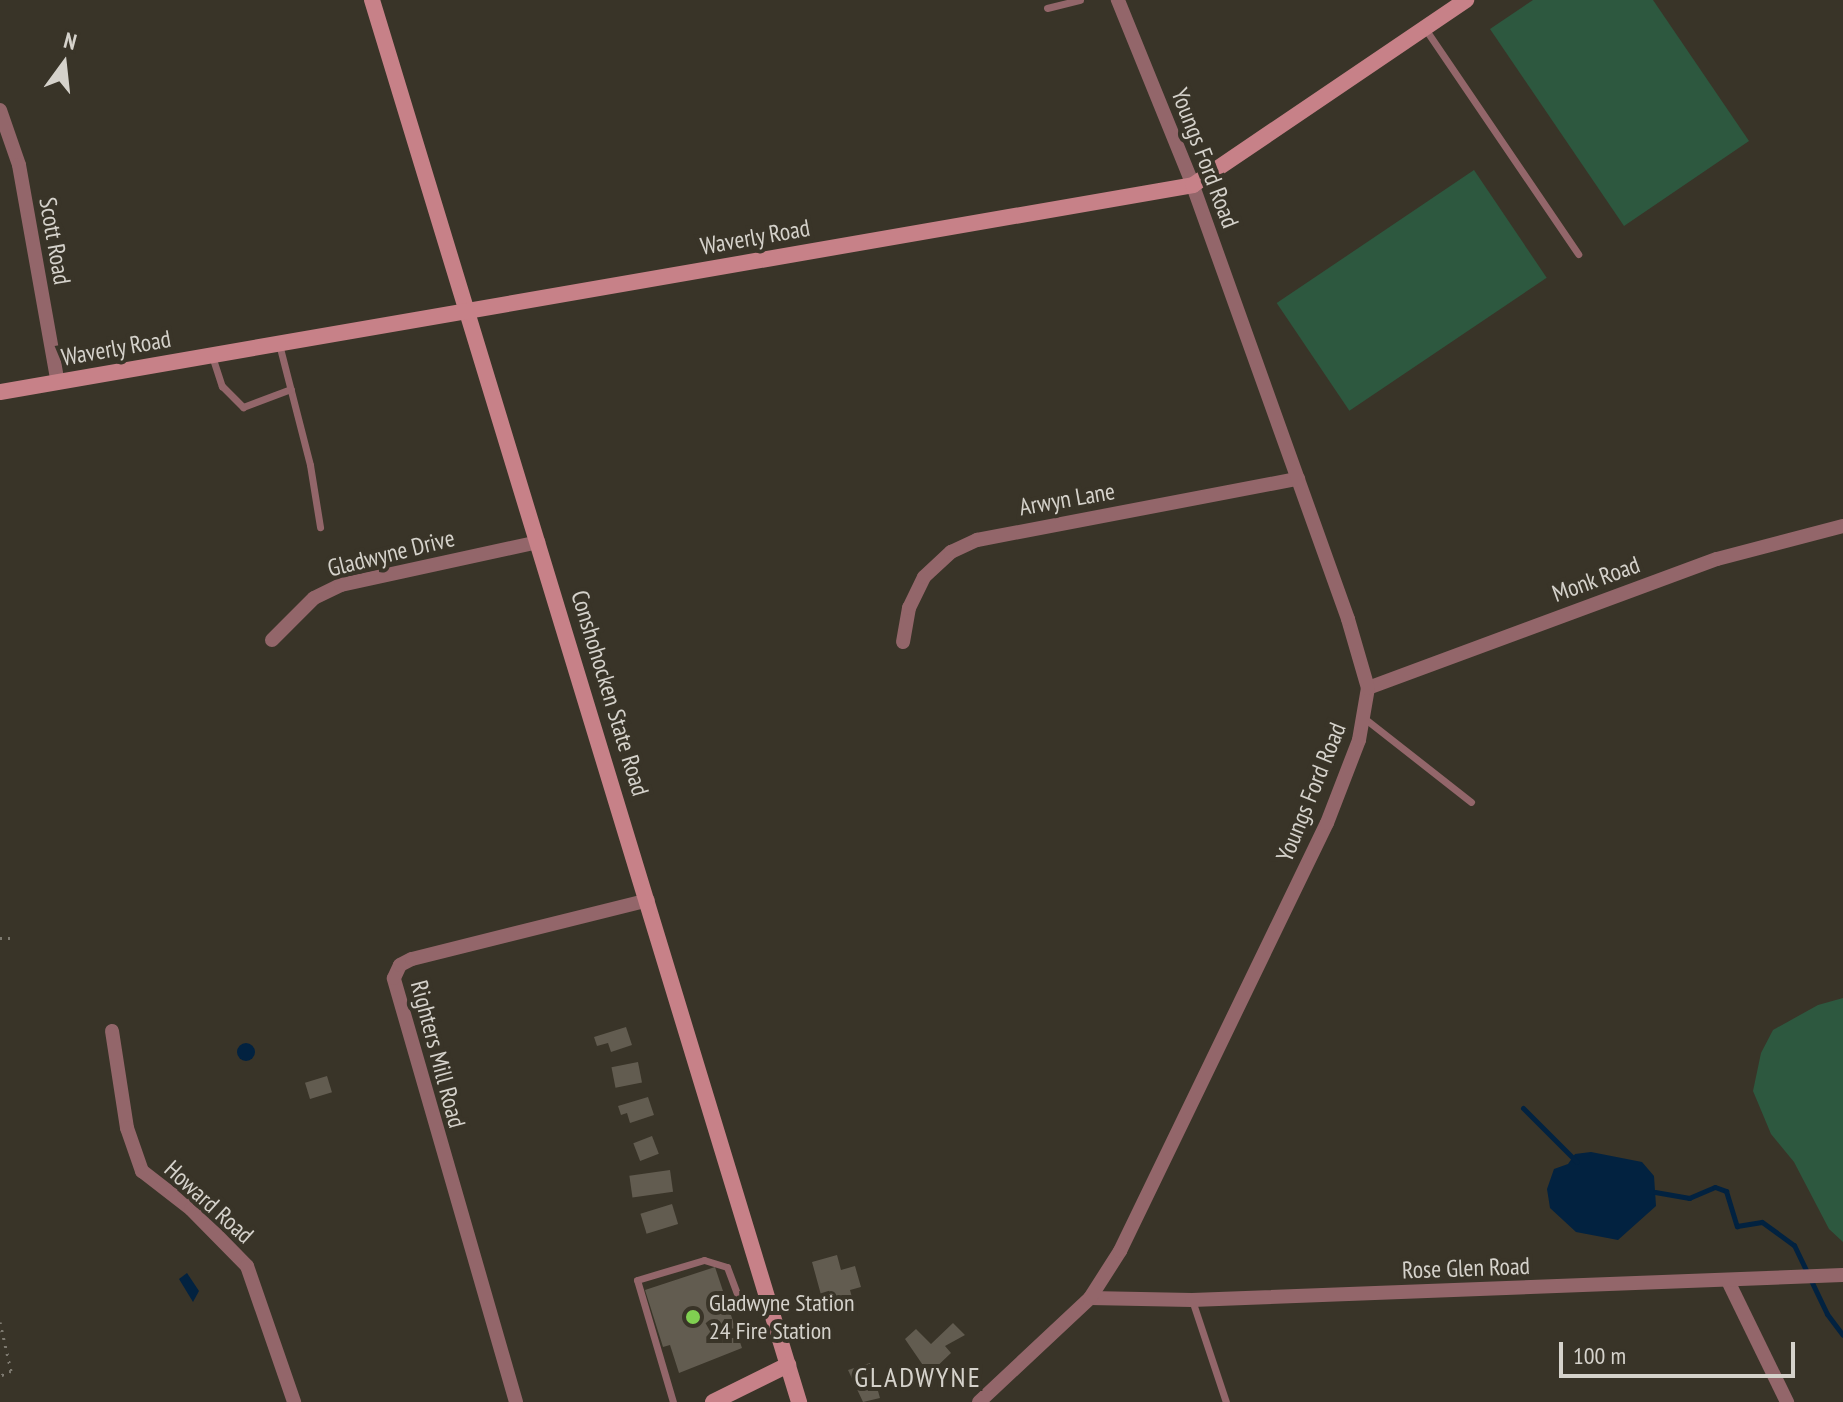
<!DOCTYPE html>
<html>
<head>
<meta charset="utf-8">
<style>
  body { margin:0 }
  #map { position:relative; width:1843px; height:1402px; overflow:hidden; background:#393428; font-family:"PT Sans Narrow",sans-serif }
  div>[style] { position:absolute }
  [style*='--x'] { left:calc(var(--x)*1px); top:calc(var(--y)*1px); width:calc(var(--w)*1px); rotate:calc(var(--a)*1deg) }
  .green>* { inset:0; background:#2d583f; transform-origin:0 0 }
  .water>* { inset:0; background:#022240 }
  .round { border-radius:50% }
  .stream>* { height:5px; margin:-2.5px; padding:0 2.5px; transform-origin:2.5px; border-radius:2.5px; background:#022240 }
  .building>* { inset:0; background:#625c50; transform-origin:0 0 }
  .path>* { height:3px; margin-top:-1.5px; transform-origin:0; background:repeating-linear-gradient(90deg,#7d796f 0 2px,transparent 0 8px) }
  .lane>* { height:7px; margin:-3.5px; padding:0 3.5px; transform-origin:3.5px; border-radius:3.5px; background:#93666a }
  .street>* { height:14px; margin:-7px; padding:0 7px; transform-origin:7px; border-radius:7px; background:#93666a }
  .secondary>* { height:16px; margin:-8px; padding:0 8px; transform-origin:8px; border-radius:8px; background:#c78188 }
  .dots>* { width:22px; height:22px; translate:-50% -50%; box-sizing:border-box; border:4px solid #393428; border-radius:50% }
  span { translate:-50% -50%; white-space:nowrap; text-align:center; line-height:1.15; -webkit-text-stroke:8px #393428; paint-order:stroke }
  .street-label { font-size:24px; color:#d5d2cb }
  .poi-label { font-size:24px; color:#d5d2cb }
  .left { translate:0 -50%; text-align:left }
  .quarter-label { font-size:28px; color:#d5d2cb; letter-spacing:2px }
  .north { position:absolute; left:24px; top:24px; width:80px; height:80px; -webkit-text-stroke:6px #393428; paint-order:stroke; rotate:15deg; font-size:22px; font-weight:700; line-height:32px; text-align:center; color:#d5d2cb }
  .north::after { content:''; display:block; margin:auto; width:28px; height:36px; background:#d5d2cb; clip-path:polygon(50% 0,100% 100%,50% 72%,0 100%) }
  .scale { position:absolute; left:1559px; top:1342px; width:236px; height:36px; box-sizing:border-box; border:4px solid #d5d2cb; border-top:0; padding-left:10px; font-size:24px; line-height:28px; white-space:nowrap; color:#d5d2cb; -webkit-text-stroke:6px #393428; paint-order:stroke }
</style>
</head>
<body>
<div id="map">
  <div class="green">
    <div style="clip-path:polygon(1533px 0,1653px 0,1749px 141px,1624px 226px,1490px 29px)"></div>
    <div style="left:1474px;top:170px;width:130px;height:238px;rotate:56deg"></div>
    <div style="clip-path:polygon(1843px 998px,1843px 1242px,1829px 1229px,1794px 1162px,1771px 1134px,1753px 1091px,1761px 1053px,1773px 1030px,1818px 1005px)"></div>
  </div>
  <div class="water">
    <div class="round" style="left:237px;top:1043px;width:18px;height:18px"></div>
    <div style="clip-path:polygon(1591px 1152px,1642px 1162px,1654px 1176px,1656px 1206px,1618px 1240px,1576px 1232px,1550px 1208px,1547px 1189px,1554px 1169px,1568px 1164px,1575px 1154px)"></div>
    <div style="clip-path:polygon(187px 1273px,199px 1291px,193px 1302px,179px 1279px)"></div>
  </div>
  <div class="stream">
    <div style="--x:1523;--y:1108;--w:76;--a:45"></div>
    <div style="--x:1655;--y:1192;--w:35;--a:10"></div>
    <div style="--x:1689;--y:1198;--w:28;--a:-23"></div>
    <div style="--x:1715;--y:1187;--w:12;--a:20"></div>
    <div style="--x:1726;--y:1191;--w:37;--a:73"></div>
    <div style="--x:1737;--y:1226;--w:25;--a:-9"></div>
    <div style="--x:1762;--y:1222;--w:39;--a:36"></div>
    <div style="--x:1794;--y:1245;--w:76;--a:64.4"></div>
    <div style="--x:1827;--y:1314;--w:26;--a:53"></div>
  </div>
  <div class="building">
    <div style="clip-path:polygon(626px 1027px,632px 1045px,611px 1052px,608px 1043px,597px 1046px,594px 1037px)"></div>
    <div style="left:638px;top:1062px;width:21px;height:27px;rotate:79deg"></div>
    <div style="left:327px;top:1076px;width:17px;height:23px;rotate:73deg"></div>
    <div style="clip-path:polygon(648px 1097px,654px 1115px,630px 1123px,627px 1113px,621px 1115px,618px 1106px)"></div>
    <div style="left:652px;top:1136px;width:19px;height:20px;rotate:69deg"></div>
    <div style="left:670px;top:1170px;width:22px;height:41px;rotate:82deg"></div>
    <div style="left:672px;top:1204px;width:21px;height:33px;rotate:73deg"></div>
    <div style="clip-path:polygon(837px 1255px,841px 1270px,855px 1266px,861px 1287px,850px 1290px,854px 1305px,826px 1313px,812px 1262px)"></div>
    <div style="clip-path:polygon(715px 1267px,742px 1348px,679px 1373px,670px 1345px,663px 1347px,645px 1290px)"></div>
    <div style="clip-path:polygon(953px 1323px,965px 1335px,945px 1346px,951px 1353px,929px 1374px,905px 1339px,916px 1329px,931px 1344px)"></div>
    <div style="clip-path:polygon(870px 1363px,880px 1398px,863px 1402px,848px 1370px)"></div>
  </div>
  <div class="path">
    <div style="--x:0;--y:938;--w:11;--a:0"></div>
    <div style="--x:0;--y:1322;--w:50;--a:77.3"></div>
    <div style="--x:11;--y:1371;--w:12;--a:156"></div>
  </div>
  <div class="lane">
    <div style="--x:1047;--y:8;--w:34;--a:-14"></div>
    <div style="--x:1426;--y:30;--w:271;--a:55.8"></div>
    <div style="--x:279;--y:344;--w:125;--a:75.6"></div>
    <div style="--x:310;--y:465;--w:63;--a:80.8"></div>
    <div style="--x:212;--y:356;--w:32;--a:72"></div>
    <div style="--x:222;--y:386;--w:30;--a:45"></div>
    <div style="--x:243;--y:407;--w:51;--a:-20.6"></div>
    <div style="--x:1364;--y:718;--w:136;--a:38.1"></div>
    <div style="--x:1192;--y:1300;--w:108;--a:71.6"></div>
    <div style="--x:673;--y:1402;--w:127;--a:-106.4"></div>
    <div style="--x:637;--y:1280;--w:70;--a:-16.6"></div>
    <div style="--x:704;--y:1260;--w:24;--a:17"></div>
    <div style="--x:727;--y:1267;--w:43;--a:69.4"></div>
    <div style="--x:742;--y:1307;--w:25;--a:-14"></div>
  </div>
  <div class="street">
    <div style="--x:0;--y:110;--w:58;--a:70.9"></div>
    <div style="--x:19;--y:165;--w:221;--a:79.9"></div>
    <div style="--x:272;--y:640;--w:59;--a:-45"></div>
    <div style="--x:314;--y:598;--w:30;--a:-26"></div>
    <div style="--x:341;--y:585;--w:202;--a:-12.3"></div>
    <div style="--x:903;--y:642;--w:35;--a:-80"></div>
    <div style="--x:909;--y:608;--w:34;--a:-64"></div>
    <div style="--x:924;--y:577;--w:37;--a:-43"></div>
    <div style="--x:951;--y:552;--w:29;--a:-25"></div>
    <div style="--x:977;--y:540;--w:327;--a:-10.8"></div>
    <div style="--x:1368;--y:688;--w:372;--a:-20.3"></div>
    <div style="--x:1717;--y:559;--w:130;--a:-14.7"></div>
    <div style="--x:112;--y:1031;--w:98;--a:81.2"></div>
    <div style="--x:127;--y:1128;--w:46;--a:70.8"></div>
    <div style="--x:142;--y:1171;--w:62;--a:37.8"></div>
    <div style="--x:191;--y:1209;--w:80;--a:45.5"></div>
    <div style="--x:247;--y:1266;--w:144;--a:70.9"></div>
    <div style="--x:1728;--y:1281;--w:135;--a:64"></div>
    <div style="--x:1090;--y:1298;--w:102;--a:1.1"></div>
    <div style="--x:1192;--y:1300;--w:651;--a:-2.2"></div>
    <div style="--x:516;--y:1402;--w:441;--a:-106.1"></div>
    <div style="--x:394;--y:978;--w:14;--a:-65"></div>
    <div style="--x:400;--y:965;--w:13;--a:-27"></div>
    <div style="--x:412;--y:959;--w:243;--a:-14"></div>
    <div style="--x:979;--y:1402;--w:152;--a:-43.1"></div>
    <div style="--x:1090;--y:1298;--w:56;--a:-57.4"></div>
    <div style="--x:1120;--y:1251;--w:475;--a:-64.2"></div>
    <div style="--x:1327;--y:823;--w:89;--a:-68.9"></div>
    <div style="--x:1359;--y:740;--w:53;--a:-80.2"></div>
    <div style="--x:1368;--y:688;--w:72;--a:-106.2"></div>
    <div style="--x:1348;--y:619;--w:461;--a:-109.7"></div>
    <div style="--x:1193;--y:185;--w:200;--a:-112.1"></div>
  </div>
  <div class="secondary">
    <div style="--x:372;--y:0;--w:1466;--a:73.06"></div>
    <div style="--x:0;--y:392;--w:1211;--a:-9.84"></div>
    <div style="--x:1193;--y:185;--w:330;--a:-34.1"></div>
    <div style="--x:713;--y:1402;--w:84;--a:-26.3"></div>
  </div>
  <div class="dots">
    <div style="left:693px;top:1317px;background:#80d051"></div>
  </div>
  <div class="street-label">
    <span style="left:1205px;top:158px;rotate:69deg">Youngs Ford Road</span>
    <span style="left:755px;top:237px;rotate:-10deg">Waverly Road</span>
    <span style="left:55px;top:241px;rotate:80deg">Scott Road</span>
    <span style="left:116px;top:348px;rotate:-10deg">Waverly Road</span>
    <span style="left:1067px;top:499px;rotate:-10deg">Arwyn Lane</span>
    <span style="left:391px;top:553px;rotate:-14deg">Gladwyne Drive</span>
    <span style="left:1596px;top:579px;rotate:-20deg">Monk Road</span>
    <span style="left:610px;top:693px;rotate:73deg">Conshohocken State Road</span>
    <span style="left:1311px;top:792px;rotate:-68deg">Youngs Ford Road</span>
    <span style="left:438px;top:1054px;rotate:75deg">Righters Mill Road</span>
    <span style="left:209px;top:1202px;rotate:42deg">Howard Road</span>
    <span style="left:1466px;top:1268px;rotate:-2deg">Rose Glen Road</span>
  </div>
  <div class="poi-label">
    <span class="left" style="left:709px;top:1317px">Gladwyne Station<br>24 Fire Station</span>
  </div>
  <div class="quarter-label">
    <span style="left:918px;top:1377px">GLADWYNE</span>
  </div>
  <div class="north">N</div>
  <div class="scale">100 m</div>
</div>
</body>
</html>
